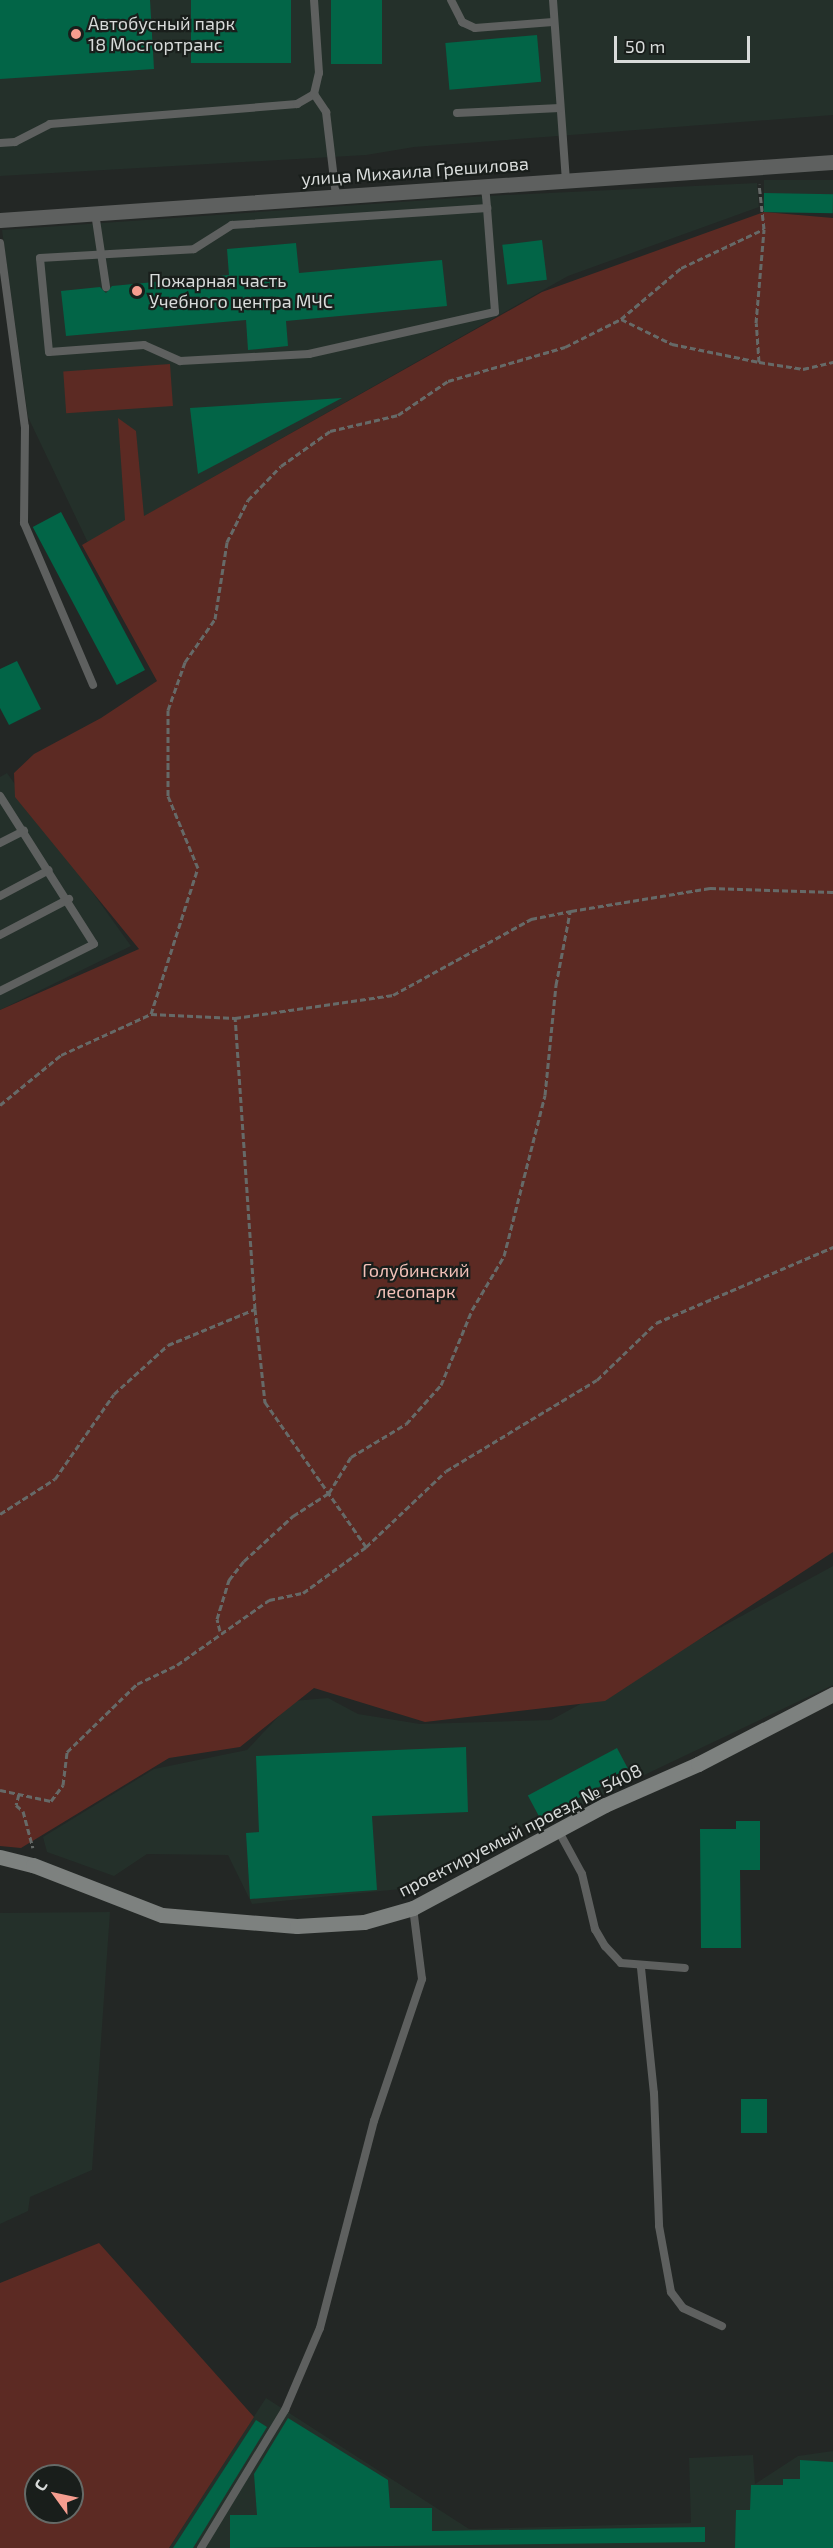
<!DOCTYPE html>
<html>
<head>
<meta charset="utf-8">
<style>
  body { margin:0 }
  #map { position:relative; width:833px; height:2548px; overflow:hidden; background:#232725; font-family:"Exo 2",sans-serif }
  div>[style] { position:absolute }
  [style*='--x'] { left:calc(var(--x)*1px); top:calc(var(--y)*1px); width:calc(var(--w)*1px); rotate:calc(var(--a)*1deg) }
  .built>* { inset:0; background:#24302a; transform-origin:0 0 }
  .green>* { inset:0; background:#5c2a23; transform-origin:0 0 }
  .building>* { inset:0; background:#026547; transform-origin:0 0 }
  .path>* { height:3px; margin-top:-1.5px; transform-origin:0; background:repeating-linear-gradient(90deg,#666a68 0 6px,transparent 0 9px) }
  .lane>* { height:8px; margin:-4px; padding:0 4px; transform-origin:4px; border-radius:4px; background:#5e605f }
  .street>* { height:15px; margin:-7.5px; padding:0 7.5px; transform-origin:7.5px; border-radius:7.5px; background:#5e605f }
  .secondary>* { height:15px; margin:-7.5px; padding:0 7.5px; transform-origin:7.5px; border-radius:7.5px; background:#7d817f }
  .dots>* { width:16px; height:16px; translate:-50% -50%; box-sizing:border-box; border:3px solid #191e1b; border-radius:50% }
  span { translate:-50% -50%; white-space:nowrap; text-align:center; line-height:1.15; -webkit-text-stroke:4.5px #191e1b; paint-order:stroke }
  .poi-label { font-size:18px; color:#d8dbda }
  .left { translate:0 -50%; text-align:left }
  .street-label { font-size:18px; color:#d8dbda }
  .park-label { font-size:18px; color:#f3c1b8 }
  .north { position:absolute; left:24px; top:2464px; width:60px; height:60px; box-sizing:border-box; background:#191e1b; border:2px solid #656a67; border-radius:50%; rotate:303deg; font-size:16px; font-weight:700; line-height:24px; text-align:center; color:#d8dbda }
  .north::after { content:''; display:block; margin:auto; width:21px; height:27px; background:#f59d8f; clip-path:polygon(50% 0,100% 100%,50% 72%,0 100%) }
  .scale { position:absolute; left:614px; top:36px; width:136px; height:27px; box-sizing:border-box; border:3px solid #d8dbda; border-top:0; padding-left:8px; font-size:18px; line-height:21px; white-space:nowrap; color:#d8dbda; -webkit-text-stroke:4px #191e1b; paint-order:stroke }
</style>
</head>
<body>
<div id="map">
  <div class="built">
    <div style="clip-path:polygon(0 0,833px 0,833px 115px,414px 147px,366px 155px,0 176px)"></div>
    <div style="left:833px;top:180px;width:33px;height:69px;rotate:90deg"></div>
    <div style="clip-path:polygon(757px 183px,759px 207px,568px 276px,90px 547px,28px 417px,2px 230px,486px 196px)"></div>
    <div style="clip-path:polygon(7px 773px,131px 946px,0 1010px,0 777px)"></div>
    <div style="clip-path:polygon(833px 1566px,833px 1685px,554px 1818px,545px 1814px,411px 1888px,252px 1904px,228px 1855px,147px 1854px,114px 1876px,47px 1852px,43px 1837px,154px 1769px,247px 1750px,293px 1701px,328px 1698px,358px 1714px,420px 1724px,551px 1720px)"></div>
    <div style="clip-path:polygon(110px 1912px,92px 2170px,30px 2197px,28px 2211px,0 2224px,0 1913px)"></div>
    <div style="clip-path:polygon(266px 2398px,469px 2529px,691px 2523px,689px 2458px,753px 2455px,755px 2484px,798px 2456px,833px 2451px,833px 2548px,169px 2548px)"></div>
  </div>
  <div class="green">
    <div style="clip-path:polygon(764px 212px,833px 218px,833px 1552px,605px 1701px,425px 1722px,314px 1688px,240px 1747px,169px 1758px,21px 1848px,0 1846px,0 1010px,139px 949px,15px 797px,14px 773px,34px 754px,101px 718px,157px 681px,82px 545px,125px 520px,118px 418px,136px 431px,144px 516px,542px 292px)"></div>
    <div style="left:170px;top:364px;width:42px;height:107px;rotate:86deg"></div>
    <div style="clip-path:polygon(evenodd,99px 2243px,254px 2417px,169px 2548px,0 2548px,0 2283px,99px 2243px,36px 2476px,72px 2476px,72px 2512px,36px 2512px,36px 2476px)"></div>
  </div>
  <div class="building">
    <div style="clip-path:polygon(0 0,150px 0,154px 69px,0 79px)"></div>
    <div style="left:191px;top:0;width:100px;height:63px"></div>
    <div style="left:331px;top:0;width:51px;height:64px"></div>
    <div style="left:537px;top:35px;width:47px;height:92px;rotate:85deg"></div>
    <div style="left:764px;top:193px;width:69px;height:19px;rotate:1deg"></div>
    <div style="left:542px;top:240px;width:40px;height:40px;rotate:83deg"></div>
    <div style="clip-path:polygon(296px 243px,299px 273px,442px 260px,447px 306px,286px 321px,288px 346px,248px 350px,246px 320px,66px 336px,61px 291px,100px 287px,106px 293px,112px 286px,229px 275px,227px 249px)"></div>
    <div style="clip-path:polygon(342px 398px,198px 474px,190px 408px)"></div>
    <div style="left:61px;top:512px;width:179px;height:32px;rotate:62deg"></div>
    <div style="clip-path:polygon(17px 661px,41px 709px,9px 725px,0 708px,0 669px)"></div>
    <div style="clip-path:polygon(466px 1747px,468px 1812px,372px 1816px,377px 1890px,250px 1899px,246px 1833px,259px 1832px,256px 1756px)"></div>
    <div style="left:617px;top:1748px;width:26px;height:101px;rotate:62deg"></div>
    <div style="clip-path:polygon(736px 1821px,760px 1821px,760px 1870px,740px 1870px,741px 1948px,701px 1948px,700px 1829px,736px 1829px)"></div>
    <div style="left:741px;top:2099px;width:26px;height:34px"></div>
    <div style="clip-path:polygon(288px 2418px,388px 2480px,390px 2508px,432px 2508px,432px 2531px,705px 2527px,705px 2542px,230px 2548px,230px 2515px,257px 2515px,254px 2474px)"></div>
    <div style="clip-path:polygon(256px 2420px,267px 2427px,193px 2548px,173px 2548px)"></div>
    <div style="clip-path:polygon(800px 2460px,833px 2462px,833px 2548px,735px 2548px,736px 2510px,750px 2510px,751px 2485px,783px 2485px,783px 2479px,800px 2479px)"></div>
  </div>
  <div class="path">
    <div style="--x:621;--y:319;--w:79;--a:-40.4"></div>
    <div style="--x:681;--y:268;--w:92;--a:-25.2"></div>
    <div style="--x:759;--y:362;--w:39;--a:-94"></div>
    <div style="--x:756;--y:323;--w:94;--a:-85.1"></div>
    <div style="--x:764;--y:229;--w:45;--a:-96.3"></div>
    <div style="--x:151;--y:1014;--w:153;--a:-72.2"></div>
    <div style="--x:198;--y:868;--w:78;--a:-112.6"></div>
    <div style="--x:168;--y:796;--w:86;--a:-90"></div>
    <div style="--x:168;--y:710;--w:51;--a:-70.5"></div>
    <div style="--x:185;--y:662;--w:52;--a:-55.1"></div>
    <div style="--x:215;--y:619;--w:78;--a:-81.1"></div>
    <div style="--x:227;--y:542;--w:47;--a:-63.4"></div>
    <div style="--x:248;--y:500;--w:47;--a:-45.9"></div>
    <div style="--x:281;--y:466;--w:60;--a:-35.5"></div>
    <div style="--x:330;--y:431;--w:70;--a:-13.2"></div>
    <div style="--x:398;--y:415;--w:60;--a:-34.2"></div>
    <div style="--x:448;--y:381;--w:122;--a:-16.2"></div>
    <div style="--x:565;--y:347;--w:63;--a:-26.6"></div>
    <div style="--x:621;--y:319;--w:57;--a:26.1"></div>
    <div style="--x:672;--y:344;--w:89;--a:11.7"></div>
    <div style="--x:759;--y:362;--w:45;--a:9"></div>
    <div style="--x:803;--y:369;--w:31;--a:-13"></div>
    <div style="--x:0;--y:1105;--w:79;--a:-39.3"></div>
    <div style="--x:61;--y:1055;--w:99;--a:-24.5"></div>
    <div style="--x:151;--y:1014;--w:84;--a:2.7"></div>
    <div style="--x:235;--y:1018;--w:160;--a:-8.3"></div>
    <div style="--x:393;--y:995;--w:158;--a:-28.8"></div>
    <div style="--x:531;--y:919;--w:41;--a:-11.3"></div>
    <div style="--x:571;--y:911;--w:141;--a:-9.4"></div>
    <div style="--x:710;--y:888;--w:123;--a:1.9"></div>
    <div style="--x:255;--y:1309;--w:94;--a:83.9"></div>
    <div style="--x:265;--y:1402;--w:177;--a:55.1"></div>
    <div style="--x:0;--y:1514;--w:65;--a:-32.5"></div>
    <div style="--x:55;--y:1479;--w:103;--a:-55.2"></div>
    <div style="--x:114;--y:1394;--w:73;--a:-42.2"></div>
    <div style="--x:168;--y:1345;--w:94;--a:-22.5"></div>
    <div style="--x:255;--y:1309;--w:292;--a:-93.9"></div>
    <div style="--x:220;--y:1631;--w:12;--a:-104"></div>
    <div style="--x:217;--y:1619;--w:41;--a:-72.9"></div>
    <div style="--x:229;--y:1580;--w:24;--a:-52"></div>
    <div style="--x:244;--y:1561;--w:67;--a:-42.6"></div>
    <div style="--x:293;--y:1516;--w:43;--a:-32.6"></div>
    <div style="--x:329;--y:1493;--w:42;--a:-58.6"></div>
    <div style="--x:351;--y:1457;--w:64;--a:-31"></div>
    <div style="--x:406;--y:1424;--w:52;--a:-48.1"></div>
    <div style="--x:441;--y:1385;--w:81;--a:-67.5"></div>
    <div style="--x:472;--y:1310;--w:63;--a:-59.3"></div>
    <div style="--x:504;--y:1256;--w:166;--a:-75.7"></div>
    <div style="--x:545;--y:1095;--w:111;--a:-84.3"></div>
    <div style="--x:556;--y:985;--w:74;--a:-79.1"></div>
    <div style="--x:0;--y:1790;--w:52;--a:12.2"></div>
    <div style="--x:51;--y:1801;--w:20;--a:-53"></div>
    <div style="--x:63;--y:1785;--w:33;--a:-83"></div>
    <div style="--x:67;--y:1752;--w:98;--a:-44.2"></div>
    <div style="--x:137;--y:1684;--w:44;--a:-25.4"></div>
    <div style="--x:177;--y:1665;--w:113;--a:-35.2"></div>
    <div style="--x:269;--y:1600;--w:35;--a:-12"></div>
    <div style="--x:303;--y:1593;--w:78;--a:-36.1"></div>
    <div style="--x:366;--y:1547;--w:110;--a:-43.5"></div>
    <div style="--x:446;--y:1471;--w:176;--a:-31.1"></div>
    <div style="--x:597;--y:1380;--w:82;--a:-44"></div>
    <div style="--x:656;--y:1323;--w:193;--a:-23.2"></div>
    <div style="--x:19;--y:1794;--w:11;--a:105"></div>
    <div style="--x:16;--y:1805;--w:9;--a:41"></div>
    <div style="--x:23;--y:1811;--w:38;--a:75"></div>
  </div>
  <div class="lane">
    <div style="--x:451;--y:0;--w:25;--a:63"></div>
    <div style="--x:462;--y:22;--w:14;--a:25"></div>
    <div style="--x:475;--y:28;--w:78;--a:-4.4"></div>
    <div style="--x:553;--y:0;--w:181;--a:85.9"></div>
    <div style="--x:314;--y:94;--w:22;--a:56"></div>
    <div style="--x:326;--y:112;--w:85;--a:83.2"></div>
    <div style="--x:457;--y:113;--w:103;--a:-2.8"></div>
    <div style="--x:0;--y:143;--w:15;--a:-4"></div>
    <div style="--x:15;--y:142;--w:39;--a:-27"></div>
    <div style="--x:50;--y:124;--w:248;--a:-4.6"></div>
    <div style="--x:297;--y:104;--w:20;--a:-30"></div>
    <div style="--x:314;--y:94;--w:22;--a:-77"></div>
    <div style="--x:319;--y:73;--w:73;--a:-93.9"></div>
    <div style="--x:484;--y:186;--w:10;--a:79"></div>
    <div style="--x:486;--y:196;--w:12;--a:85"></div>
    <div style="--x:487;--y:208;--w:104;--a:85.6"></div>
    <div style="--x:495;--y:312;--w:191;--a:167.3"></div>
    <div style="--x:309;--y:354;--w:129;--a:176.9"></div>
    <div style="--x:180;--y:361;--w:39;--a:-156"></div>
    <div style="--x:144;--y:345;--w:95;--a:175.8"></div>
    <div style="--x:49;--y:352;--w:94;--a:-95.5"></div>
    <div style="--x:40;--y:258;--w:154;--a:-3.3"></div>
    <div style="--x:194;--y:249;--w:45;--a:-32.3"></div>
    <div style="--x:232;--y:225;--w:256;--a:-3.8"></div>
    <div style="--x:95;--y:213;--w:75;--a:81.5"></div>
    <div style="--x:0;--y:243;--w:186;--a:82.3"></div>
    <div style="--x:25;--y:427;--w:96;--a:90.6"></div>
    <div style="--x:24;--y:523;--w:176;--a:66.9"></div>
    <div style="--x:0;--y:796;--w:175;--a:57.6"></div>
    <div style="--x:94;--y:944;--w:105;--a:153.4"></div>
    <div style="--x:0;--y:843;--w:27;--a:-27"></div>
    <div style="--x:0;--y:896;--w:55;--a:-28"></div>
    <div style="--x:0;--y:935;--w:78;--a:-27.6"></div>
    <div style="--x:558;--y:1830;--w:50;--a:61.4"></div>
    <div style="--x:582;--y:1874;--w:57;--a:76.7"></div>
    <div style="--x:595;--y:1929;--w:20;--a:60"></div>
    <div style="--x:605;--y:1946;--w:23;--a:47"></div>
    <div style="--x:621;--y:1963;--w:64;--a:4.5"></div>
    <div style="--x:641;--y:1968;--w:126;--a:84.1"></div>
    <div style="--x:654;--y:2093;--w:133;--a:87.8"></div>
    <div style="--x:659;--y:2226;--w:67;--a:79.7"></div>
    <div style="--x:671;--y:2292;--w:20;--a:53"></div>
    <div style="--x:683;--y:2308;--w:43;--a:24.8"></div>
    <div style="--x:201;--y:2548;--w:162;--a:-58.7"></div>
    <div style="--x:285;--y:2410;--w:89;--a:-66.9"></div>
    <div style="--x:320;--y:2328;--w:214;--a:-75.4"></div>
    <div style="--x:374;--y:2121;--w:150;--a:-71.3"></div>
    <div style="--x:422;--y:1979;--w:72;--a:-97.2"></div>
  </div>
  <div class="street">
    <div style="--x:0;--y:220;--w:835;--a:-3.98"></div>
  </div>
  <div class="secondary">
    <div style="--x:0;--y:1857;--w:34;--a:14"></div>
    <div style="--x:33;--y:1865;--w:138;--a:21.2"></div>
    <div style="--x:162;--y:1915;--w:135;--a:4.7"></div>
    <div style="--x:297;--y:1926;--w:67;--a:-3.4"></div>
    <div style="--x:364;--y:1922;--w:51;--a:-15.9"></div>
    <div style="--x:413;--y:1908;--w:218;--a:-28.2"></div>
    <div style="--x:605;--y:1805;--w:102;--a:-23.8"></div>
    <div style="--x:698;--y:1764;--w:152;--a:-27.4"></div>
  </div>
  <div class="dots">
    <div style="left:76px;top:34px;background:#f59d8f"></div>
    <div style="left:137px;top:291px;background:#f59d8f"></div>
  </div>
  <div class="poi-label">
    <span class="left" style="left:88px;top:34px">Автобусный парк<br>18 Мосгортранс</span>
    <span class="left" style="left:149px;top:291px">Пожарная часть<br>Учебного центра МЧС</span>
  </div>
  <div class="street-label">
    <span style="left:415px;top:171px;rotate:-4deg">улица Михаила Грешилова</span>
    <span style="left:520px;top:1830px;rotate:-27deg">проектируемый проезд № 5408</span>
  </div>
  <div class="park-label">
    <span style="left:416px;top:1281px">Голубинский<br>лесопарк</span>
  </div>
  <div class="north">С</div>
  <div class="scale">50 m</div>
</div>
</body>
</html>
